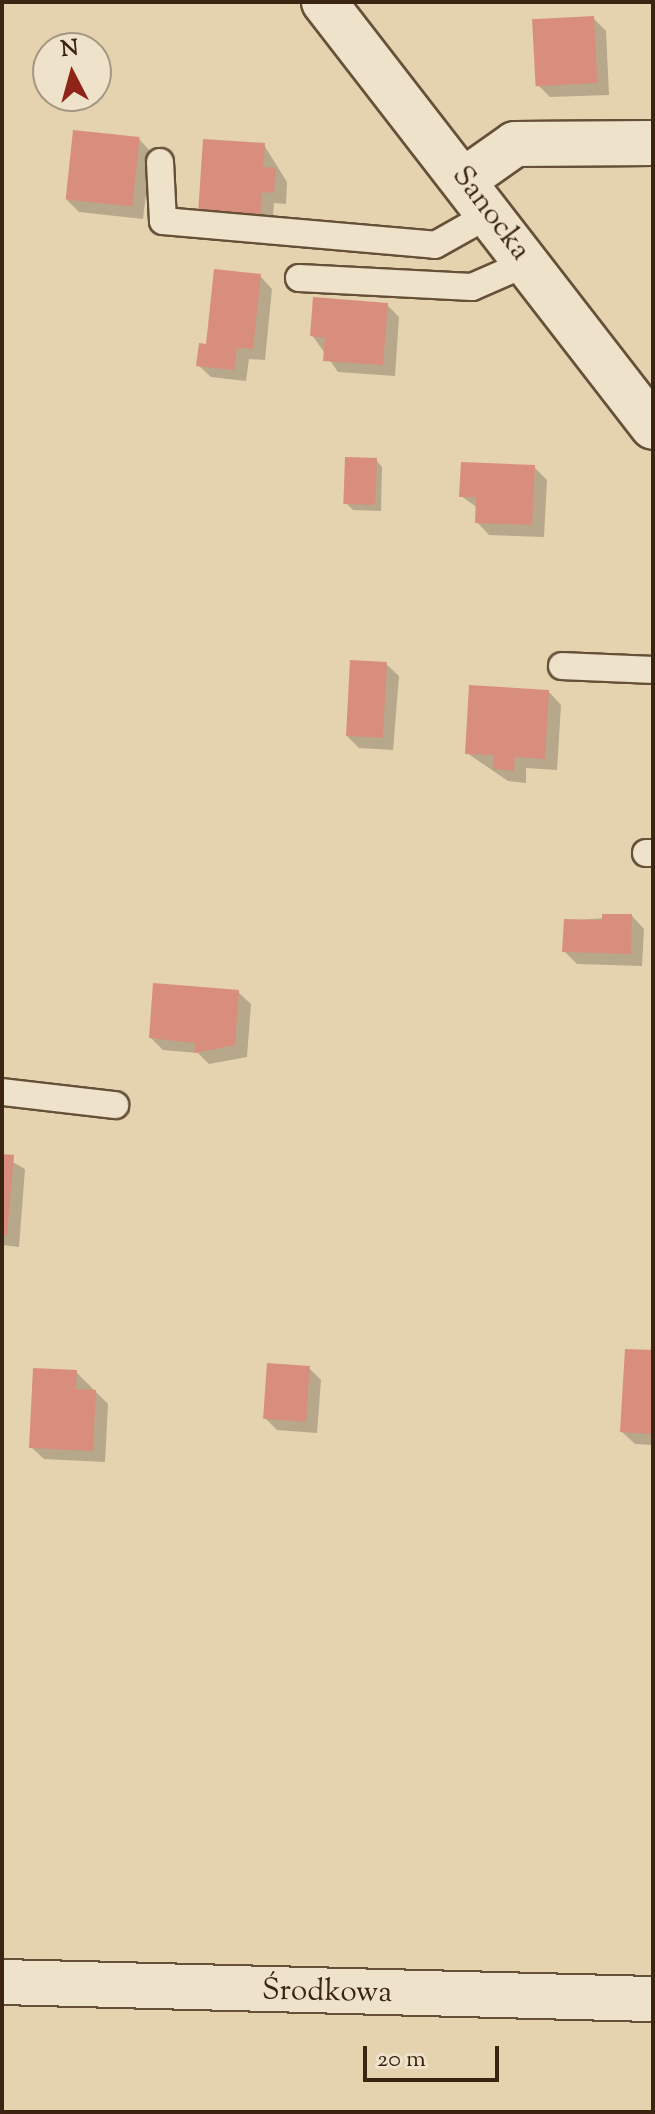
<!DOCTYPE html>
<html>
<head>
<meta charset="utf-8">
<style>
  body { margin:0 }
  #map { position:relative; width:655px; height:2114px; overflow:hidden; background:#e5d2af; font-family:"Sorts Mill Goudy",serif }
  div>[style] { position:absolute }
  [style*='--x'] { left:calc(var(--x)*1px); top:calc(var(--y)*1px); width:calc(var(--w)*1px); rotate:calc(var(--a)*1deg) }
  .shadow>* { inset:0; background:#0003 }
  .building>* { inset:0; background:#d98e7d; transform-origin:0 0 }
  .roads { filter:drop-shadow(2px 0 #665038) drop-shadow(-2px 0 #665038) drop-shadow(0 2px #665038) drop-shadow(0 -2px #665038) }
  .lane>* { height:26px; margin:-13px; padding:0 13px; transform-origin:13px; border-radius:13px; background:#eee2cb }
  .street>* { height:44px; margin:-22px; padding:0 22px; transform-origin:22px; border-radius:22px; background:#eee2cb }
  .secondary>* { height:44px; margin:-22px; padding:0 22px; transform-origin:22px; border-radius:22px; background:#eee2cb }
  span { translate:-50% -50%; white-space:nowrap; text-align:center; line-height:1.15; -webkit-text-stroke:7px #eee2cb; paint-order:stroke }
  .street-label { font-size:30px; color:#3b2411 }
  .frame { position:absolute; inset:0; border:4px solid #3b2411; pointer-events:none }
  .north { position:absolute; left:32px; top:32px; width:80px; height:80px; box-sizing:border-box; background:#eee2cb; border:2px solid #a69681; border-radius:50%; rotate:354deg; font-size:22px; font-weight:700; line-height:32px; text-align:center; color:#3b2411 }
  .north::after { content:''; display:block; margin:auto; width:28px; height:36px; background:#8f2418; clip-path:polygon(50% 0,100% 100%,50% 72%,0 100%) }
  .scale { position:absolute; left:363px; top:2046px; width:136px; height:36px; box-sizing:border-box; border:4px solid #3b2411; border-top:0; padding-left:10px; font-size:24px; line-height:28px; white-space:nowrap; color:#3b2411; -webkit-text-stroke:6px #eee2cb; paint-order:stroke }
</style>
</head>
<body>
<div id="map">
  <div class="shadow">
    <div style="clip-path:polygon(593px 18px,606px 31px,609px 95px,550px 97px,538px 85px)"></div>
    <div style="clip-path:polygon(139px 139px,151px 152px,143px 219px,79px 212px,67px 200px)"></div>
    <div style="clip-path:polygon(264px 145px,287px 182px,286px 204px,274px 203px,272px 229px,212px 225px)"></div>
    <div style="clip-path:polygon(260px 276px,272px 289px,265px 360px,249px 359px,246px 381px,211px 377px,198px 365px)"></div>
    <div style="clip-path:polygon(387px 305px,399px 317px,395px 376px,338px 372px,312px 335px)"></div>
    <div style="clip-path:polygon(376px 460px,382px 467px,381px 511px,353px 510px,346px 503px)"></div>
    <div style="clip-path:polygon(534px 467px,547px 480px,544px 537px,489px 535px,477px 522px,478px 508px,461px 496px)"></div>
    <div style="clip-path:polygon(386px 664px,399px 676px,393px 750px,359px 748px,346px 735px)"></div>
    <div style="clip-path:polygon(549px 692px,561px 705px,557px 770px,526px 768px,526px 783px,508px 781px,467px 753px)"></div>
    <div style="clip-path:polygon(632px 916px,644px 929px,642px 966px,577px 964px,564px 951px,566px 921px)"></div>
    <div style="clip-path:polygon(238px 992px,251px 1004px,247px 1057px,209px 1064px,198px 1053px,163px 1050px,151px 1038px)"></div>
    <div style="clip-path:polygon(2px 1156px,25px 1169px,19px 1247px,2px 1245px)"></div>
    <div style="clip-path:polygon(653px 1352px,653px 1445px,635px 1444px,622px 1432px)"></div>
    <div style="clip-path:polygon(309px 1368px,321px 1380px,317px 1433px,277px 1430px,265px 1418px)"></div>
    <div style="clip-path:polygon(76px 1372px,108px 1404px,105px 1462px,44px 1459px,31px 1447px)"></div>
  </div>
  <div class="building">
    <div style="left:594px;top:16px;width:67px;height:62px;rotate:87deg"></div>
    <div style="left:73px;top:130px;width:67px;height:70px;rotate:6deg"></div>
    <div style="clip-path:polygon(203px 139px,265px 143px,263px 167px,276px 168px,274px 193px,262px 192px,260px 218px,198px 214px)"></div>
    <div style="clip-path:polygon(214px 269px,261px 274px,253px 349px,237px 348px,234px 370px,196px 366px,199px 343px,206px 344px)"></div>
    <div style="clip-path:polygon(313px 297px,388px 303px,383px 365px,323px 361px,325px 338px,310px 336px)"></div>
    <div style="left:345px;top:457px;width:32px;height:47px;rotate:2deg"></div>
    <div style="clip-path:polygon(461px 462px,535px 465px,532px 525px,475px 523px,476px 497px,459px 497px)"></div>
    <div style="left:350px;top:660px;width:37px;height:76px;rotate:3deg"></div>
    <div style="clip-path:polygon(469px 685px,549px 690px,545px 759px,515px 757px,514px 771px,493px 769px,494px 755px,465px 754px)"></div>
    <div style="clip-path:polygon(602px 914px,632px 914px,631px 954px,562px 952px,564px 919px,602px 920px)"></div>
    <div style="clip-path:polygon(153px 983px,239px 990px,235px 1045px,194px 1053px,195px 1043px,149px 1038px)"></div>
    <div style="clip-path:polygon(2px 1154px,14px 1155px,7px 1235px,2px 1235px)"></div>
    <div style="clip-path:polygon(625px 1349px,653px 1350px,653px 1434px,620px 1432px)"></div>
    <div style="left:267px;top:1363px;width:43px;height:56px;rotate:4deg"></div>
    <div style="clip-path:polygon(33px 1368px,77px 1370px,76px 1389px,96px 1390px,93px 1451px,29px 1448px)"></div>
  </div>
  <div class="roads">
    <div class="lane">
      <div style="--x:160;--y:162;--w:59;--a:87.1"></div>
      <div style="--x:163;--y:221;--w:273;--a:5"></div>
      <div style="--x:435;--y:245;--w:63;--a:-29.4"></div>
      <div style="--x:299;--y:278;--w:173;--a:3"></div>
      <div style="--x:472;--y:287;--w:60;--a:-23.6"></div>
      <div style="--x:562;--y:666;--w:91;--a:2.5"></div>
      <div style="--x:646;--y:853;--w:7;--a:0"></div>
      <div style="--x:2;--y:1092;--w:114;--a:6.6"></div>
    </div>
    <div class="street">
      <div style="--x:464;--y:180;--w:62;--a:-35.2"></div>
      <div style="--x:515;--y:144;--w:138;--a:-0.4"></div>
    </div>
    <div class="secondary">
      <div style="--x:324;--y:2;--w:537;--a:52.26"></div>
      <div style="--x:2;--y:1982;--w:651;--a:1.5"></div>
    </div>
  </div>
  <div class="street-label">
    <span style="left:490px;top:214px;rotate:53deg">Sanocka</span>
    <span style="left:327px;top:1993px;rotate:1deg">Środkowa</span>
  </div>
  <div class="frame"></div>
  <div class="north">N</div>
  <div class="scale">20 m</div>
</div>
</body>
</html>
